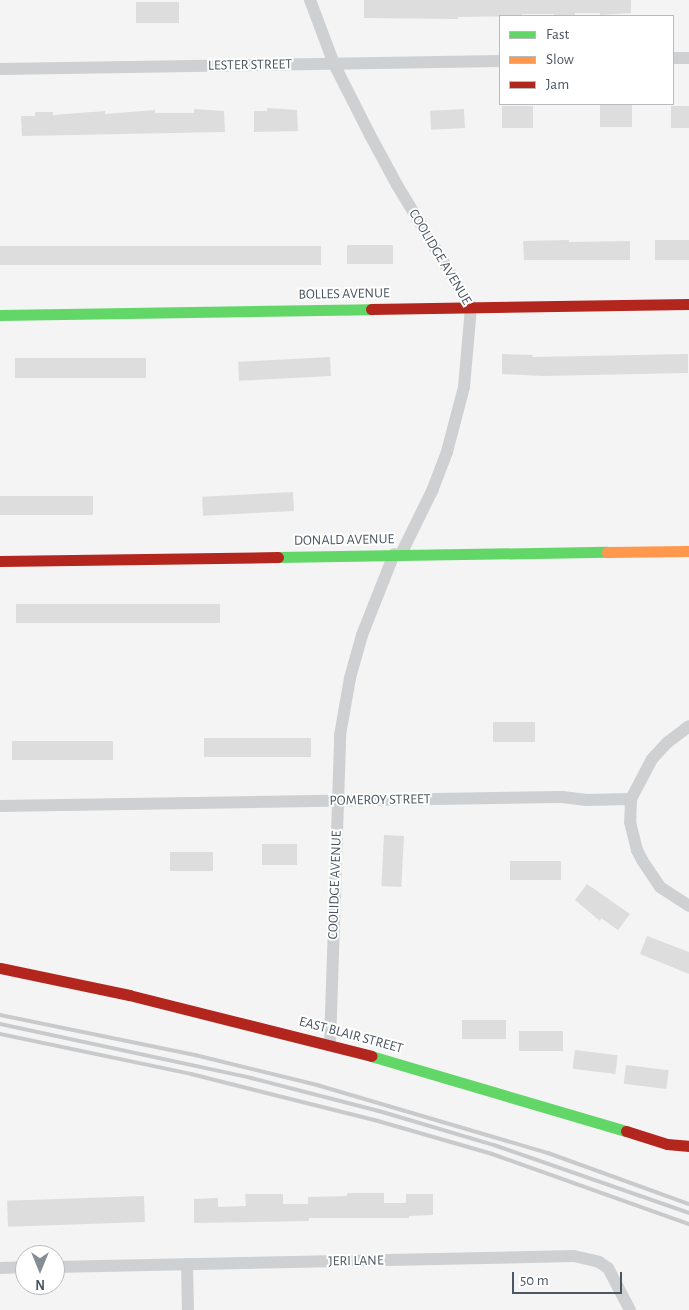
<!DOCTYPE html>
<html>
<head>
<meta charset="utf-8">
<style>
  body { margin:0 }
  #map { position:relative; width:689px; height:1310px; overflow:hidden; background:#f4f4f4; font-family:"Alegreya Sans",sans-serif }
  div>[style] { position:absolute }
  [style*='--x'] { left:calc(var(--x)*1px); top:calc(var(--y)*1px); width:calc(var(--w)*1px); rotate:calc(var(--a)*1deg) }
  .building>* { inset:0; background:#ddddde; transform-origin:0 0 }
  .street>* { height:12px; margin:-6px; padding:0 6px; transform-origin:6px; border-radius:6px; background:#ced0d2 }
  .fast>* { height:11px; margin:-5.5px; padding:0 5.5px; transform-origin:5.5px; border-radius:5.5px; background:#63d668 }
  .slow>* { height:11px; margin:-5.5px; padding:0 5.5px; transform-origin:5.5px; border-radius:5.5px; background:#ff974d }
  .jam>* { height:11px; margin:-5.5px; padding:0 5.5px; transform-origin:5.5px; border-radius:5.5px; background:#b3261e }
  .rail>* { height:4px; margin:-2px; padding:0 2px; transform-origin:2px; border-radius:2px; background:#c9cacc }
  span { translate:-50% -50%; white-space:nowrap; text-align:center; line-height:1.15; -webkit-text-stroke:4px #fff; paint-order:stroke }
  .street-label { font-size:14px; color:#4a5661 }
  .legend { position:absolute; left:499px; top:15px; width:175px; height:90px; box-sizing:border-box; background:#fff; border:1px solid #b7bbc0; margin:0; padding:6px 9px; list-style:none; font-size:15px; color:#4a5661 }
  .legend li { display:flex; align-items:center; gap:10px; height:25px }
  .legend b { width:25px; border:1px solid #b7bbc0 }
  .north { position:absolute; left:15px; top:1245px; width:50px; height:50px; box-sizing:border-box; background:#fff; border:1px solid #b7bbc0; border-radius:50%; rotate:180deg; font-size:14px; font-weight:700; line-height:20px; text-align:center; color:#4a5661 }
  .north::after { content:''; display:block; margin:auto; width:18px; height:22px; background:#868d94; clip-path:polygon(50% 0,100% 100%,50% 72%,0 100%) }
  .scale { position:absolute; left:512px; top:1272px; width:110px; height:22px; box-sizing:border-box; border:2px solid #4a5661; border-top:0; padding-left:6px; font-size:15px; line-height:18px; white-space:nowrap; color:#4a5661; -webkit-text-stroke:4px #fff; paint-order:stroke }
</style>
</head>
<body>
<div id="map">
  <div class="building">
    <div style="clip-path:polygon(364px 0,631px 0,631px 13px,600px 15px,600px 13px,575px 13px,575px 16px,554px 16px,554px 14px,522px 14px,522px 16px,458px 17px,458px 19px,364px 18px)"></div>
    <div style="left:179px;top:2px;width:21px;height:43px;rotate:90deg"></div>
    <div style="left:600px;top:105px;width:32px;height:22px"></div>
    <div style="left:502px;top:106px;width:31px;height:22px"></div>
    <div style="left:671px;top:106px;width:18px;height:22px"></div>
    <div style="clip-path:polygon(267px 108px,297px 110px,298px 131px,254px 132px,254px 111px,267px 111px)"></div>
    <div style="clip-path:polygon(194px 109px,224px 111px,225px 132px,22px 136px,21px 116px,35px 116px,35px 112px,53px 112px,53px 115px,105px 111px,105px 114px,155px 110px,155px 113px,194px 113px)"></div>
    <div style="left:464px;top:109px;width:19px;height:34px;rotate:87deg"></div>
    <div style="clip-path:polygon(569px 240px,569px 242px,630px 241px,630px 260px,524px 260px,523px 241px)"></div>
    <div style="left:689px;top:240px;width:20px;height:34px;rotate:90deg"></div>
    <div style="left:393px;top:245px;width:19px;height:46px;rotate:90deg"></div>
    <div style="left:321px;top:246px;width:19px;height:321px;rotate:90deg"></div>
    <div style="clip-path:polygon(502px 354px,533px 355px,532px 357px,688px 354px,688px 373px,543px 376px,502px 374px)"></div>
    <div style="left:330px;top:357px;width:19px;height:92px;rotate:87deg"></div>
    <div style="left:146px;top:358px;width:20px;height:131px;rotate:90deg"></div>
    <div style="left:293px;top:492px;width:19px;height:91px;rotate:87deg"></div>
    <div style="left:93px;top:496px;width:19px;height:93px;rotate:90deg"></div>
    <div style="left:220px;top:604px;width:19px;height:204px;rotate:90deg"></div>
    <div style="left:493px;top:722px;width:42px;height:20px"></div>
    <div style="left:311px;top:738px;width:19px;height:107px;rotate:90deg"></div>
    <div style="left:113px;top:741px;width:19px;height:101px;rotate:90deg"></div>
    <div style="left:384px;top:835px;width:20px;height:51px;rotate:3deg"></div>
    <div style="left:262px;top:844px;width:35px;height:21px"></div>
    <div style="left:170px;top:852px;width:43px;height:19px"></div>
    <div style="left:561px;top:861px;width:19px;height:51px;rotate:90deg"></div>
    <div style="clip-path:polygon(587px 884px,630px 914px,618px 930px,601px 918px,600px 921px,575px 900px)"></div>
    <div style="clip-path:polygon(647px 936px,689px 952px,689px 974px,640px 954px)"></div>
    <div style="left:462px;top:1020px;width:44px;height:19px"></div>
    <div style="left:519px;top:1031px;width:44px;height:20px"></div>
    <div style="left:575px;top:1050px;width:43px;height:19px;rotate:7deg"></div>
    <div style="left:626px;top:1065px;width:43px;height:19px;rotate:7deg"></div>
    <div style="clip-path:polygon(347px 1193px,384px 1193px,384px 1203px,406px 1203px,406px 1194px,433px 1194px,433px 1215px,409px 1216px,409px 1218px,309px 1218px,309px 1221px,194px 1223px,194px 1199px,218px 1198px,218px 1207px,246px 1206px,245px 1194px,283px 1194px,283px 1204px,308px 1204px,308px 1197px,347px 1196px)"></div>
    <div style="left:144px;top:1196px;width:26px;height:137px;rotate:88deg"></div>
  </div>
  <div class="street">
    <div style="--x:310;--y:0;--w:68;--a:69.4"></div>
    <div style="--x:334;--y:64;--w:80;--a:63.1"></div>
    <div style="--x:370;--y:135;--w:57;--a:61.6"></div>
    <div style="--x:397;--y:185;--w:143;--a:58.8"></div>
    <div style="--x:471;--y:307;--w:80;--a:95"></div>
    <div style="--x:464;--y:387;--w:67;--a:104.7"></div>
    <div style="--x:447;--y:452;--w:40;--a:111"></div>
    <div style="--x:433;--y:489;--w:72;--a:116.2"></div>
    <div style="--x:673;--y:58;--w:16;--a:0"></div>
    <div style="--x:0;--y:69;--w:500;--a:-0.92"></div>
    <div style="--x:631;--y:799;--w:23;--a:92"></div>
    <div style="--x:630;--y:822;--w:29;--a:76"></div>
    <div style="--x:637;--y:850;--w:11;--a:63"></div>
    <div style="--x:642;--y:860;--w:32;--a:56"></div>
    <div style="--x:660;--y:887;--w:35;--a:33"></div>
    <div style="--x:631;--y:799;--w:45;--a:-62.3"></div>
    <div style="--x:652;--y:759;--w:23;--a:-47"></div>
    <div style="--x:668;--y:742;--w:26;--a:-37"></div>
    <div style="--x:0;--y:806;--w:562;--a:-0.92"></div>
    <div style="--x:562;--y:797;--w:23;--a:7"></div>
    <div style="--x:585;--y:800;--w:46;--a:-1.2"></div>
    <div style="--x:330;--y:1044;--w:309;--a:-88.1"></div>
    <div style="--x:340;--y:735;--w:58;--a:-80"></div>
    <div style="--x:350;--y:678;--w:45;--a:-74.4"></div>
    <div style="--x:362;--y:635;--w:87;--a:-68.4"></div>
    <div style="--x:187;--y:1264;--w:46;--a:88.8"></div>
    <div style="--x:55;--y:1267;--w:519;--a:-1.21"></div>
    <div style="--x:574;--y:1256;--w:26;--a:13"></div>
    <div style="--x:599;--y:1262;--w:11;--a:34"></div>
    <div style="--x:608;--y:1268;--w:47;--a:62.4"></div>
    <div style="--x:0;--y:1268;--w:25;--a:-2"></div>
  </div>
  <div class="fast">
    <div style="--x:0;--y:315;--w:371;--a:-0.9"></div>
    <div style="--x:278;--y:557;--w:329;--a:-0.9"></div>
    <div style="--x:371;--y:1056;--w:266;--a:16.4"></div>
  </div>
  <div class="slow">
    <div style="--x:607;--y:552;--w:82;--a:-0.7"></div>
  </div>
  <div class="jam">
    <div style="--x:371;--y:309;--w:318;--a:-0.9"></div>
    <div style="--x:0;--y:561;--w:278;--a:-0.8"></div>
    <div style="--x:0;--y:968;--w:132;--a:11.8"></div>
    <div style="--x:129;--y:995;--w:250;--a:14.1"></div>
    <div style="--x:626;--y:1131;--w:43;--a:17.6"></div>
    <div style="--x:667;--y:1144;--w:22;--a:5"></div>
  </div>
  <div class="rail">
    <div style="--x:0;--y:1015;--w:199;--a:11.6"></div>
    <div style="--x:195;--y:1055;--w:126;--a:13.8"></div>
    <div style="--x:317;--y:1085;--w:241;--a:16.4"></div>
    <div style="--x:548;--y:1153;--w:150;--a:19.9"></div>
    <div style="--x:0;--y:1024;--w:257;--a:12.1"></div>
    <div style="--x:251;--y:1078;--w:132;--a:14.5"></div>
    <div style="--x:379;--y:1111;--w:120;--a:16.5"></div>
    <div style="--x:494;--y:1145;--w:207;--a:19.2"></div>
    <div style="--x:0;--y:1034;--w:195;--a:11.8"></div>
    <div style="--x:191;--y:1074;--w:193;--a:14.1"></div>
    <div style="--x:378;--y:1121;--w:119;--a:16.1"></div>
    <div style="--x:492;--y:1154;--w:209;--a:19.6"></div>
  </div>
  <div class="street-label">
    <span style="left:250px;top:65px;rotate:-1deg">LESTER STREET</span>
    <span style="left:440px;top:257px;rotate:59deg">COOLIDGE AVENUE</span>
    <span style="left:344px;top:294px;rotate:-1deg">BOLLES AVENUE</span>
    <span style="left:344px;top:540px;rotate:-1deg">DONALD AVENUE</span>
    <span style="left:380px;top:800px;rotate:-1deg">POMEROY STREET</span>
    <span style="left:335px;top:885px;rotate:-88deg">COOLIDGE AVENUE</span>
    <span style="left:351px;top:1035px;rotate:15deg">EAST BLAIR STREET</span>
    <span style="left:356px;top:1261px;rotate:-1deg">JERI LANE</span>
  </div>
  <ul class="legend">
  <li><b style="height:6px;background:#63d668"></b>Fast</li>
  <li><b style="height:6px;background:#ff974d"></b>Slow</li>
  <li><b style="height:6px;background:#b3261e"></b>Jam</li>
  </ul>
  <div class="north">N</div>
  <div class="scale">50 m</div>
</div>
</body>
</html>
